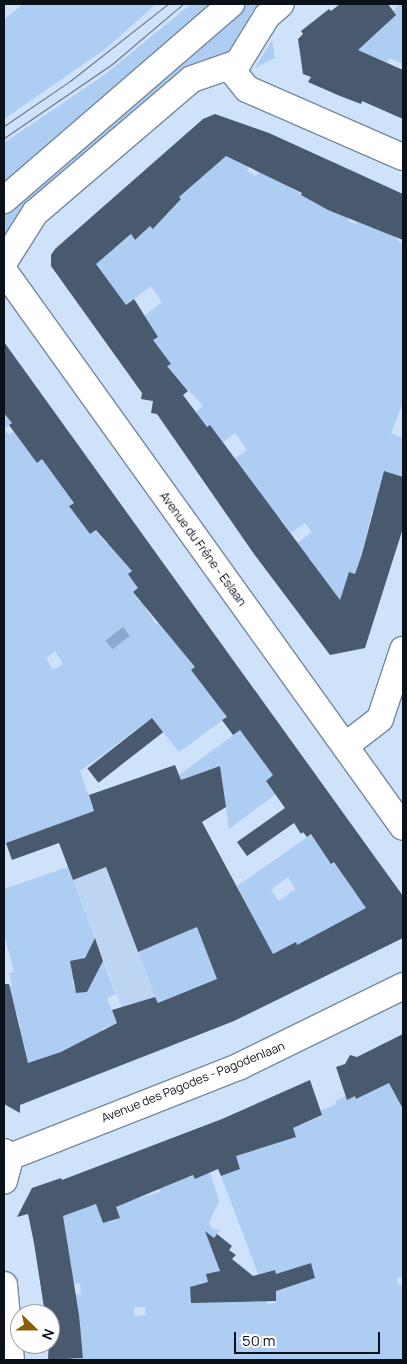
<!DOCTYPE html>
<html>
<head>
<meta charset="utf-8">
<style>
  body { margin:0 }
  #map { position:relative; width:407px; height:1364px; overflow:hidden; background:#cee2fa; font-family:Manrope,sans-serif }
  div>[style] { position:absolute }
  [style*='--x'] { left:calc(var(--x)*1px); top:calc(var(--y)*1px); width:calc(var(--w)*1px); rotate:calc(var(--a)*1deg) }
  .built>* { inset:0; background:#bdd5f3; transform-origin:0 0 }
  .green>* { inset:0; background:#aecdf2 }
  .water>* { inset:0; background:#88a9d1; transform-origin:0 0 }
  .building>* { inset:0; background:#495a6e; transform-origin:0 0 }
  .roads { filter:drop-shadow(1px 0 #77899f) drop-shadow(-1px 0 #77899f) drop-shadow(0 1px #77899f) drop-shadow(0 -1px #77899f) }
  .minor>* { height:26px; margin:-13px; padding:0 13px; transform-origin:13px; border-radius:13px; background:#fff }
  .tram>* { height:1px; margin:-0.5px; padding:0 0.5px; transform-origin:0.5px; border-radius:0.5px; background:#657180 }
  span { translate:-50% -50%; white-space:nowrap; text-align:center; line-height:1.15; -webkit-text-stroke:5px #fff; paint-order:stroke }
  .street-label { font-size:12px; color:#0b1119 }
  .frame { position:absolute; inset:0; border:5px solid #0b1119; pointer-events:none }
  .north { position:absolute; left:10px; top:1304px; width:50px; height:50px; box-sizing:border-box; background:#fff; border:1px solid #9da0a3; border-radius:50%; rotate:112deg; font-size:14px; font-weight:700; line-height:20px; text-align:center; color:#0b1119 }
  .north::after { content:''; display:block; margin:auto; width:18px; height:22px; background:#8d5d06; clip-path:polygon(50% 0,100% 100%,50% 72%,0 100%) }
  .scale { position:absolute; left:234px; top:1332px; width:146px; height:22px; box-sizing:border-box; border:2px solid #0b1119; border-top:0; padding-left:6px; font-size:15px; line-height:18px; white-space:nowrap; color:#0b1119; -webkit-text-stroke:4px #fff; paint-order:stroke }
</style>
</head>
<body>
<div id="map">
  <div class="built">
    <div style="left:101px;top:855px;width:204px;height:35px;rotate:69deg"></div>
  </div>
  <div class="green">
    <div style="clip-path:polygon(23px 4px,156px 4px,104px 50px,4px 119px,4px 20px)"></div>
    <div style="clip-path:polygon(191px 4px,221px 4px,4px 192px,4px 143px,103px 76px)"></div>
    <div style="clip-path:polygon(241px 4px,261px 4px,251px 12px,246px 41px,4px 250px,4px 209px)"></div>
    <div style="clip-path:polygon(403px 4px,403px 64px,390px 58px,387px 63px,368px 54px,363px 66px,329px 43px,372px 31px,376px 34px,398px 5px)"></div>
    <div style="clip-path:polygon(272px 40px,275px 58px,255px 68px)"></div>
    <div style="clip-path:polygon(219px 153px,249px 166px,247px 171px,256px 176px,260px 170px,286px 178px,284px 184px,329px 210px,350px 216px,348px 221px,356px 224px,363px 209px,403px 245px,403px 403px,391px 433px,403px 438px,403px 477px,384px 472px,378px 491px,385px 494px,379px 514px,372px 512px,362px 554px,355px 574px,349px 573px,342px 593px,345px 616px,311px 559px,304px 564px,292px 547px,312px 532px,305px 523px,291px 533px,281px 519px,275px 524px,234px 459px,247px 450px,235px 433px,223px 442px,210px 425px,207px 427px,201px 420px,196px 412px,203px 406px,167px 366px,170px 364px,152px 341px,158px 337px,136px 322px,162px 302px,151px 286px,126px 305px,98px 271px,92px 253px,115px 248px,131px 235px,135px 240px,150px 226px,154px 229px,181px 199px,179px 196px,210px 170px)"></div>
    <div style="clip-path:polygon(evenodd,4px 402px,9px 409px,4px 413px,14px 421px,4px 429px,9px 435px,17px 429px,37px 463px,42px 459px,75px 502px,69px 506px,90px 534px,96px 530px,106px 544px,111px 541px,132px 571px,128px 574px,138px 588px,133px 592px,140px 602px,144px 599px,149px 605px,145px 608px,156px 624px,160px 622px,196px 666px,191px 670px,227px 717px,179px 752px,152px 718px,80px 771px,94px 811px,4px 844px,4px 402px,55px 651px,63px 664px,53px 670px,46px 658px,55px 651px)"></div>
    <div style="clip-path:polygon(243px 728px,275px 774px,266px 781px,276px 794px,229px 829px,220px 766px,181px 780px,179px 775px)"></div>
    <div style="clip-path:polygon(evenodd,312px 834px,347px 874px,344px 877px,354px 891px,374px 903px,355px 922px,351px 915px,299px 950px,295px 943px,273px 954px,165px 1021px,138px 952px,197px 927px,263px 937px,237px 886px,312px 834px,288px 877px,295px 889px,279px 901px,271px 890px,288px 877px)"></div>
    <div style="clip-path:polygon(68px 867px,95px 938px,72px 981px,76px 993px,87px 992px,103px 961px,116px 994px,107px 998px,113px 1013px,122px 1010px,117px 1023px,102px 1029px,102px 1032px,80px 1049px,77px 1044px,30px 1068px,27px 1059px,24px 1064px,15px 1030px,21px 1028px,16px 1012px,12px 1013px,8px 986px,12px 985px,9px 973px,14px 972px,4px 934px,4px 889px)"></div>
    <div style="clip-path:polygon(evenodd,391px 1082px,399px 1101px,403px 1099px,403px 1277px,397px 1278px,398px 1285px,403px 1285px,403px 1360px,74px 1360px,84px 1357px,74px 1316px,79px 1315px,77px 1302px,70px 1302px,70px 1296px,81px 1294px,80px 1283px,74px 1284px,61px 1209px,77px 1211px,95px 1201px,103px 1222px,110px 1222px,120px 1218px,115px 1205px,160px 1192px,157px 1184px,210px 1172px,219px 1201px,209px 1223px,213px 1229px,220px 1230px,210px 1244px,226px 1288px,263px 1287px,221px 1176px,240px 1169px,232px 1147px,293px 1128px,322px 1116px,320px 1111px,336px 1104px,335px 1101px,345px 1096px,347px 1099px,355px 1096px,356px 1099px,391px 1082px,310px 1263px,315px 1278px,300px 1283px,296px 1268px,310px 1263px,391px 1082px,275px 1270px,278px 1281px,266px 1284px,263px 1273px,275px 1270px,391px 1082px,275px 1289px,276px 1303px,267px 1304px,266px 1290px,275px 1289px,391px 1082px,145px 1307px,146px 1315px,134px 1316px,134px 1307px,145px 1307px)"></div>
  </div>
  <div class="water">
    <div style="left:123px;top:627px;width:11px;height:22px;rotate:52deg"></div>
  </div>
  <div class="building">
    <div style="clip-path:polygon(340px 4px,388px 4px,396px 15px,358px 50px,403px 70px,403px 119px,362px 101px,361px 104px,340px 96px,308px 82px,311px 77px,303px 74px,298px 39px,303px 34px,301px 31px,329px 9px,331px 11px)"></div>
    <div style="clip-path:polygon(215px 114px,269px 133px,403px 194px,403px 240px,328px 210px,301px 195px,302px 193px,226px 156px,179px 197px,181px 199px,153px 229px,150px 226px,135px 240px,131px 234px,96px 264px,126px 305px,134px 299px,158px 337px,153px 340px,171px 364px,167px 366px,188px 391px,183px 395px,207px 427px,210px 425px,340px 600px,349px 572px,355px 574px,362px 554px,384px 471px,403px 477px,403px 528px,365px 648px,330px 655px,254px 554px,157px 414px,151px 413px,153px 401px,141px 399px,142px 393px,51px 266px,51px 255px,55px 249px,203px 119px)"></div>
    <div style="clip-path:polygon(4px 342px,403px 896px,403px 938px,234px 1021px,20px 1105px,20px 1113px,4px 1104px,4px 984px,9px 984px,28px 1063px,61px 1052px,117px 1023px,112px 1010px,155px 997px,158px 1003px,217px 979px,197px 927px,138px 952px,106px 867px,73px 880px,59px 843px,12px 860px,6px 843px,94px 811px,89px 795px,175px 765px,181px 780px,220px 766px,226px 807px,202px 822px,273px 954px,296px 942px,297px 945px,366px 908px,334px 862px,331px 864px,311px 834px,307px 837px,303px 832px,301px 834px,294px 823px,247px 856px,237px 842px,285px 808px,266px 781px,273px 775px,240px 730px,233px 735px,222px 720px,227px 717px,191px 670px,195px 667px,133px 592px,138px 588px,128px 574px,132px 571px,96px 530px,90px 534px,69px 506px,74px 503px,42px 459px,37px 463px,9px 425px,12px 423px,4px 413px)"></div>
    <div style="left:152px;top:718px;width:18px;height:82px;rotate:52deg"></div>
    <div style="clip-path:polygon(95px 938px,103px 961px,87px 992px,76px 993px,70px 961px,85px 958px)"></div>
    <div style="clip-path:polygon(403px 1034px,403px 1109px,389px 1083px,356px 1099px,355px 1096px,347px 1100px,336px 1067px,345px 1064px,350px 1055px,357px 1057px)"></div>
    <div style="clip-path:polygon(310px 1080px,322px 1115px,293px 1128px,296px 1137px,236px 1156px,240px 1169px,221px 1176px,218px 1169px,195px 1179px,193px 1175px,159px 1189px,116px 1207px,120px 1218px,103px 1223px,96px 1204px,63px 1216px,79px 1315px,83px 1358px,48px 1360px,50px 1314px,45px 1314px,34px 1243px,28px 1214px,17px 1217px,32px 1188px,61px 1178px,62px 1180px,222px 1119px)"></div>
    <div style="clip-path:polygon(205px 1231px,214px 1238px,217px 1234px,232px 1246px,229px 1250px,236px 1255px,232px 1259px,253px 1276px,275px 1270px,276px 1274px,311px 1263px,315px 1278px,276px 1291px,276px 1301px,191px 1303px,190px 1287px,208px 1282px,206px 1274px,220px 1271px)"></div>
  </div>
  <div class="roads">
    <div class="minor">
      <div style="--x:230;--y:68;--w:27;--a:51"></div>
      <div style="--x:247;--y:89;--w:170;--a:23.6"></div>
      <div style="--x:4;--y:200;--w:300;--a:-40.8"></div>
      <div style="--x:4;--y:262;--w:58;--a:-57.7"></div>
      <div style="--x:35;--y:213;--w:206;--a:-40.5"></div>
      <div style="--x:192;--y:79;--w:49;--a:-19.2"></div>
      <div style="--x:238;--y:63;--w:55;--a:-58.3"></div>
      <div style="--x:267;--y:16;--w:18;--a:-41"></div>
      <div style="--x:4;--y:271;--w:684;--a:54.34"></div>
      <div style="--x:345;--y:746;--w:44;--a:-37.6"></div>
      <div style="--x:380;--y:719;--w:73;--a:-71.6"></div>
      <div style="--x:4;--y:1152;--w:14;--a:73"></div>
      <div style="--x:8;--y:1165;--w:16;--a:104"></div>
      <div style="--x:7;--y:1158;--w:251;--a:-21.5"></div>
      <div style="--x:240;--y:1066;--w:182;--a:-26.1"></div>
      <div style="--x:4;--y:1285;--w:75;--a:84.7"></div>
    </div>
  </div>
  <div class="tram">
    <div style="--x:4;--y:126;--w:80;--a:-34.3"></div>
    <div style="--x:70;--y:81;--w:125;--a:-38.2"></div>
    <div style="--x:4;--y:138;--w:131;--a:-34.4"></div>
    <div style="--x:112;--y:64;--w:93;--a:-40.2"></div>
  </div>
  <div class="street-label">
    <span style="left:203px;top:549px;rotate:54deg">Avenue du Frêne - Eslaan</span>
    <span style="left:193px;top:1082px;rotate:-22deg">Avenue des Pagodes - Pagodenlaan</span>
  </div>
  <div class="frame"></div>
  <div class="north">N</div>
  <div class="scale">50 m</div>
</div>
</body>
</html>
